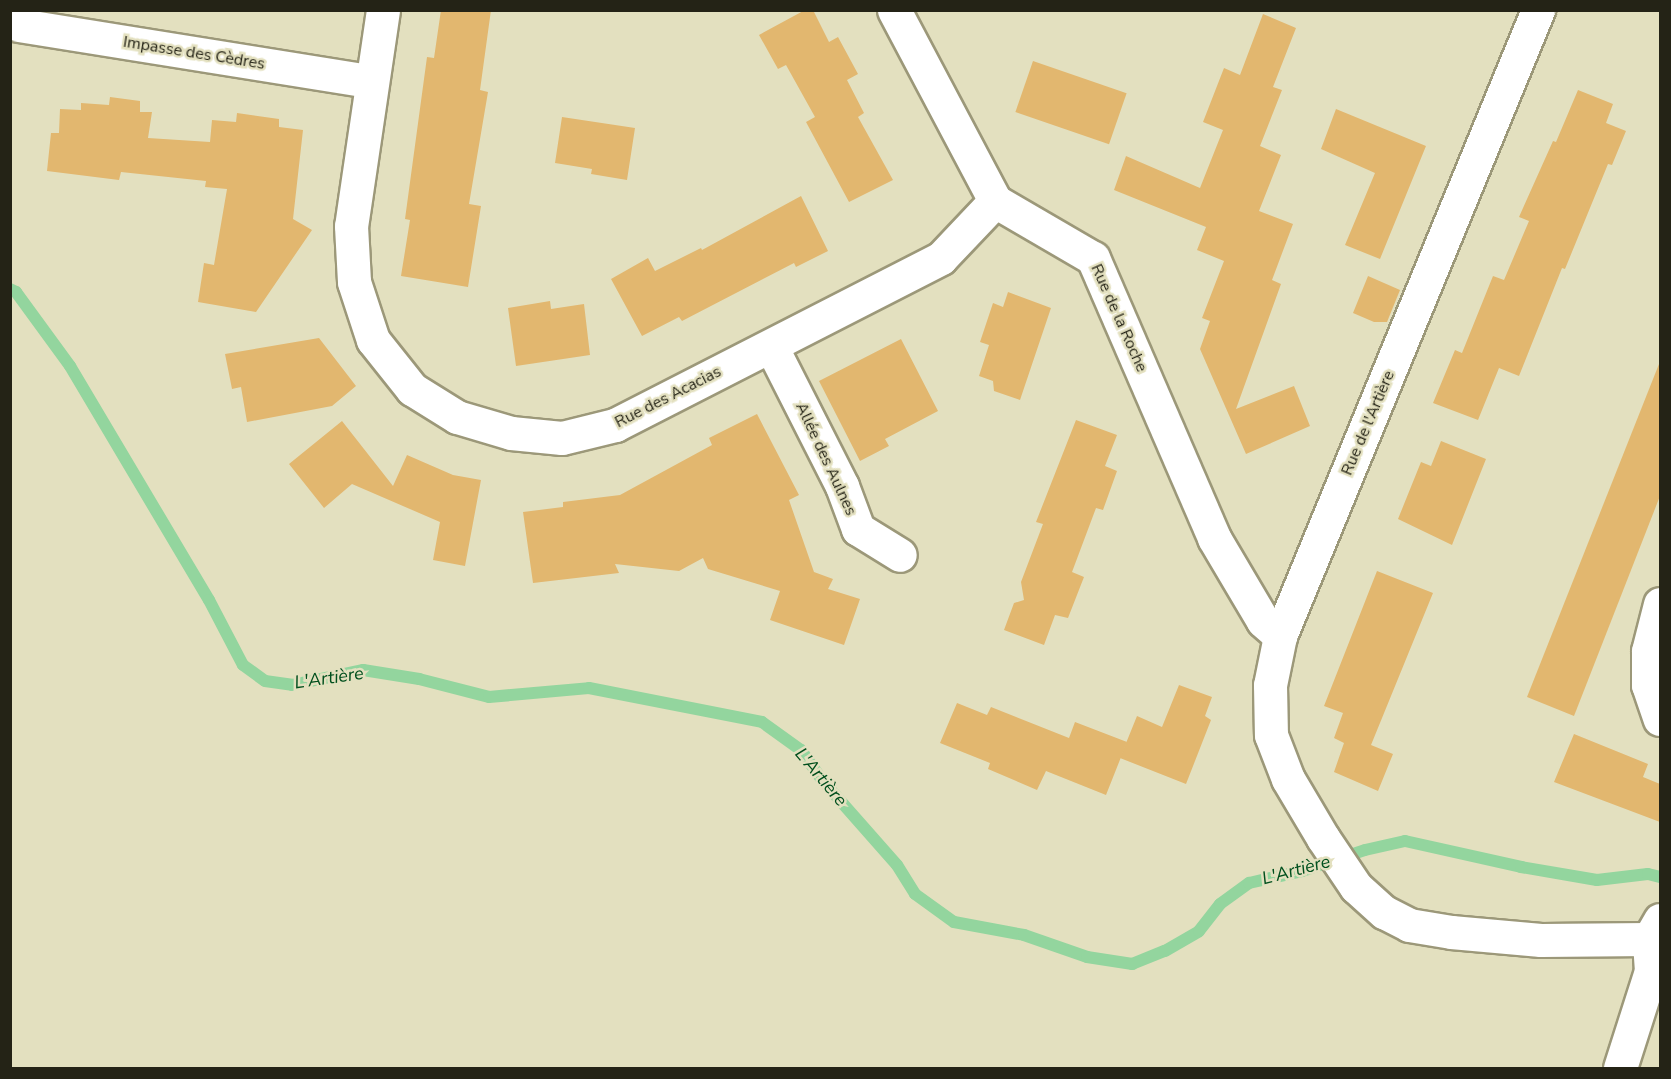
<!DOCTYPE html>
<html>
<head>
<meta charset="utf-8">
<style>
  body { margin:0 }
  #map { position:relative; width:1671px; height:1079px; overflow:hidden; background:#e3e0bf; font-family:"Nunito Sans",sans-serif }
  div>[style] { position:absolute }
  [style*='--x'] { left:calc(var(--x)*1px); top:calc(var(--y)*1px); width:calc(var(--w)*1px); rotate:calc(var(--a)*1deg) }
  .stream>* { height:12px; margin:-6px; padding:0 6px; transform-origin:6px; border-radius:6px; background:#93d59e }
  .building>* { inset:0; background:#e2b76f; transform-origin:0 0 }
  .roads { filter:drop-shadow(2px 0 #9c9879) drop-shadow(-2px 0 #9c9879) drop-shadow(0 2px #9c9879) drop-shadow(0 -2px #9c9879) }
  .street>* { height:33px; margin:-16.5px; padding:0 16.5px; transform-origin:16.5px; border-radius:16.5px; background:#fff }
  span { translate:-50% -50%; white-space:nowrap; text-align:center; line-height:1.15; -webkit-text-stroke:5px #e3e0bf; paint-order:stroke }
  .street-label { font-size:16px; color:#242316 }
  .water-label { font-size:18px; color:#004f1d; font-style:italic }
  .frame { position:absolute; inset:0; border:12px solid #242316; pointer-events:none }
</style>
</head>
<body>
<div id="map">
  <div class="stream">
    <div style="--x:10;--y:289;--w:7;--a:27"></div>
    <div style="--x:16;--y:292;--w:92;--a:53.9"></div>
    <div style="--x:70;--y:366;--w:272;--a:59.3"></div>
    <div style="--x:209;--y:600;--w:73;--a:62.4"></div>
    <div style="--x:243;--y:665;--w:27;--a:36"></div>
    <div style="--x:265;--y:681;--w:27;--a:8"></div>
    <div style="--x:292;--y:685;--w:73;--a:-11.9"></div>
    <div style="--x:363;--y:670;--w:57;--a:9.1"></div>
    <div style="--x:419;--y:679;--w:72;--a:14.4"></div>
    <div style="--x:489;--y:697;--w:100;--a:-5.1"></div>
    <div style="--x:589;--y:688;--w:176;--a:11.1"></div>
    <div style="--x:762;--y:722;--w:48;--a:35.7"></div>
    <div style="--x:801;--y:750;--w:37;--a:55"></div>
    <div style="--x:822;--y:780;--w:113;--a:48.6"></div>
    <div style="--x:897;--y:865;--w:34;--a:58"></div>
    <div style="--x:915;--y:894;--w:48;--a:35.7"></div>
    <div style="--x:954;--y:922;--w:71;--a:10.5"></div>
    <div style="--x:1024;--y:935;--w:67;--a:19.2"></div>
    <div style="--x:1087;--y:957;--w:46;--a:8.8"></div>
    <div style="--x:1132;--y:964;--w:35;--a:-22"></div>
    <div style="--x:1165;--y:951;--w:39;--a:-30"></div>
    <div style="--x:1199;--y:931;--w:34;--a:-52"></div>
    <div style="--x:1220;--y:904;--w:36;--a:-36"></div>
    <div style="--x:1249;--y:883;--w:54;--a:-12.8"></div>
    <div style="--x:1302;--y:871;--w:66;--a:-18.4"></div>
    <div style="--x:1365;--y:850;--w:41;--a:-12.7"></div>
    <div style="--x:1405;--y:841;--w:119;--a:12.6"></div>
    <div style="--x:1521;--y:867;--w:77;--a:9.7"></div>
    <div style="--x:1597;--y:880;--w:51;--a:-6.7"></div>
    <div style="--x:1648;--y:874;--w:12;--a:14"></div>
  </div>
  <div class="building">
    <div style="clip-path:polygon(441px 10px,491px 10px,480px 90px,488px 92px,469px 204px,481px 206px,468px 287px,401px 276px,410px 220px,405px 219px,427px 57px,434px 58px)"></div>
    <div style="clip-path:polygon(805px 10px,813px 10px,829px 42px,838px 37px,858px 74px,847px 80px,864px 113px,858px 117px,893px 180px,849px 202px,806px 122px,815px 117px,786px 65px,778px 69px,759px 35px)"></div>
    <div style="clip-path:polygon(1263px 14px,1296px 28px,1273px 87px,1282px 90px,1260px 146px,1281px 155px,1259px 211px,1293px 224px,1272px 280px,1281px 284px,1236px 409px,1294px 386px,1310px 426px,1246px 454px,1200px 349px,1210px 321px,1202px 318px,1224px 261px,1197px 250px,1206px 227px,1114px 190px,1126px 156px,1200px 188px,1223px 130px,1203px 122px,1224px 68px,1240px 75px)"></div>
    <div style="left:1033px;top:61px;width:99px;height:54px;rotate:19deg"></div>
    <div style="clip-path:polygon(1578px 90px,1613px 104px,1606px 123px,1626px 131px,1612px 165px,1608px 164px,1565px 269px,1562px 268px,1519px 376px,1499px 368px,1478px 420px,1433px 403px,1455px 350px,1462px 353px,1493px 276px,1504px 280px,1529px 221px,1519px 217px,1553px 141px,1556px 142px)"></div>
    <div style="clip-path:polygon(110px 97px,140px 101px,140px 112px,152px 112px,148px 138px,210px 142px,212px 120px,236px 122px,237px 113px,279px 119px,279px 127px,303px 130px,293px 219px,312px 230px,256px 312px,198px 302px,204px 263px,214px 265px,227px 189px,205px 187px,206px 181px,121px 172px,119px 180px,47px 171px,51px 133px,59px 133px,60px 109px,81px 110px,81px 103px,109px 105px)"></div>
    <div style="clip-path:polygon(1336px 109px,1426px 146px,1380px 259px,1345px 245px,1375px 173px,1321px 149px)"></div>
    <div style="clip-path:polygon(562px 117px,635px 128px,627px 180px,591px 174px,592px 169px,555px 163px)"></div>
    <div style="clip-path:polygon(801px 196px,828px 251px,796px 267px,794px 263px,682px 321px,679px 317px,642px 336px,611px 279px,648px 258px,655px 271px,701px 248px,702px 250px)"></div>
    <div style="clip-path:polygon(1368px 276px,1400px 290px,1387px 322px,1374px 322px,1353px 313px)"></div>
    <div style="clip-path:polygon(1008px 292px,1051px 308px,1020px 400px,994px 391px,993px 381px,979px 376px,989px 345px,980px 342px,993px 303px,1003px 307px)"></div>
    <div style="clip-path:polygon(550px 301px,551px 309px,584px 304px,590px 355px,516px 366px,508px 308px)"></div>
    <div style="clip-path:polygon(319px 338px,356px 386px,332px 406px,247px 422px,241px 387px,232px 389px,225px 354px)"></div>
    <div style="clip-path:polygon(901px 339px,938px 411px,885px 439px,889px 446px,860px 461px,819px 381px)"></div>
    <div style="clip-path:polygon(1659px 364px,1660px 496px,1574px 716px,1527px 697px)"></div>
    <div style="clip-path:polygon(757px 414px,799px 495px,789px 500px,814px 572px,833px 579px,828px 589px,860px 599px,844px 645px,770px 620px,780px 591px,708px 569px,703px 558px,679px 571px,615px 564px,619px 573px,533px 583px,523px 512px,563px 507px,563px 502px,620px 495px,712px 445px,709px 438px)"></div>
    <div style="clip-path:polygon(1076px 420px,1117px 435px,1105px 466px,1117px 471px,1103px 510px,1096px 508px,1072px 572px,1084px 577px,1068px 618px,1055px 615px,1044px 645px,1004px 630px,1014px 603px,1024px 600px,1021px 582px,1043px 524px,1036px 522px)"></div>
    <div style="clip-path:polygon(342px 421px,393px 486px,407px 455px,453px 475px,481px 480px,465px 566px,433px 560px,440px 522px,352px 484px,324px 508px,289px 464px)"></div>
    <div style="clip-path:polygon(1441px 441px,1486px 459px,1452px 545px,1398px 519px,1421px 462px,1431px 466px)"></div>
    <div style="clip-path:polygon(1377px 571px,1433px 593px,1371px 745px,1393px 754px,1378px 791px,1334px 772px,1344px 743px,1334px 738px,1343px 713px,1324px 706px)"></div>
    <div style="clip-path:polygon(1179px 685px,1212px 697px,1205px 716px,1211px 720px,1186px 784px,1120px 758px,1137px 716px,1162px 727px)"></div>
    <div style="clip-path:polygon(957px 703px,987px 715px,991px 707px,1069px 738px,1075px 722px,1127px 742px,1106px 795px,1046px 771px,1037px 790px,988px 769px,990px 763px,940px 743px)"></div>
    <div style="clip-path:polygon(1574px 734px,1648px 764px,1643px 777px,1660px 784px,1660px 822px,1554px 782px)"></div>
  </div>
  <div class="roads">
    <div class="street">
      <div style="--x:383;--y:10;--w:218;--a:98.4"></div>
      <div style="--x:351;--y:226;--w:56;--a:86.9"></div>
      <div style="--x:354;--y:282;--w:61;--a:71.9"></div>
      <div style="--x:373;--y:340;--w:63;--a:51.5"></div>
      <div style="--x:412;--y:389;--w:53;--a:31.9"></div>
      <div style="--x:457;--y:417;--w:56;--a:16.5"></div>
      <div style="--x:511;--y:433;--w:51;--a:5.6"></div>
      <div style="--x:562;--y:438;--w:55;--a:-13.8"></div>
      <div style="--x:615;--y:425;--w:366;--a:-27.1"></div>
      <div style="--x:941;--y:258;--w:79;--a:-46.5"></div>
      <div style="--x:894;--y:10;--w:216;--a:62.1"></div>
      <div style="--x:995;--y:201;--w:113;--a:30.2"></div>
      <div style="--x:1093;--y:258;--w:305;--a:66.6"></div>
      <div style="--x:1214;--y:538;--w:96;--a:59.4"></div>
      <div style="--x:1263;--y:621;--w:23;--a:41"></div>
      <div style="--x:1538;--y:10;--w:677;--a:112.4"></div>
      <div style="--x:1280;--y:636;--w:50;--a:101.5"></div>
      <div style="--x:1270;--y:685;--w:50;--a:88.9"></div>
      <div style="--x:1271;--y:735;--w:47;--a:68.9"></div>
      <div style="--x:1288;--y:779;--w:69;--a:59.3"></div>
      <div style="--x:1323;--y:838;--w:59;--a:56"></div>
      <div style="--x:1356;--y:887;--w:38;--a:42"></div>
      <div style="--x:1384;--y:912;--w:28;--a:27"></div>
      <div style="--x:1409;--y:925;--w:43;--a:9.5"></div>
      <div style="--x:1451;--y:932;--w:90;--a:5.1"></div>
      <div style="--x:1541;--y:940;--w:108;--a:-0.5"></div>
      <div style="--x:19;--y:25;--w:355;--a:9.1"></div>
      <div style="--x:771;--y:346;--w:157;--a:63.1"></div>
      <div style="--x:842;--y:486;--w:46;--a:69.6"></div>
      <div style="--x:858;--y:529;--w:49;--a:31.8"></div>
      <div style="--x:1660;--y:604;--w:49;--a:104.3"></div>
      <div style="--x:1648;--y:651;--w:34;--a:90"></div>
      <div style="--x:1648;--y:685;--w:36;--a:71"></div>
      <div style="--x:1620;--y:1068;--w:102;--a:-72.3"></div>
      <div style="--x:1651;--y:971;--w:32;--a:-94"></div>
      <div style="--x:1649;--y:939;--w:22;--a:-60"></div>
    </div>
  </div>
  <div class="street-label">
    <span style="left:194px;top:53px;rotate:9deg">Impasse des Cèdres</span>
    <span style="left:1119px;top:318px;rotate:66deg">Rue de la Roche</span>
    <span style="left:668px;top:397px;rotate:-27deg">Rue des Acacias</span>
    <span style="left:1368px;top:423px;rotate:-67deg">Rue de l'Artière</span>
    <span style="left:826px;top:459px;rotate:65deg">Allée des Aulnes</span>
  </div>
  <div class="water-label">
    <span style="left:329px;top:678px;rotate:-8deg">L'Artière</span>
    <span style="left:821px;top:777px;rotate:50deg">L'Artière</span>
    <span style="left:1296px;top:870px;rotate:-15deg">L'Artière</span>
  </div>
  <div class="frame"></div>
</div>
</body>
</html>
